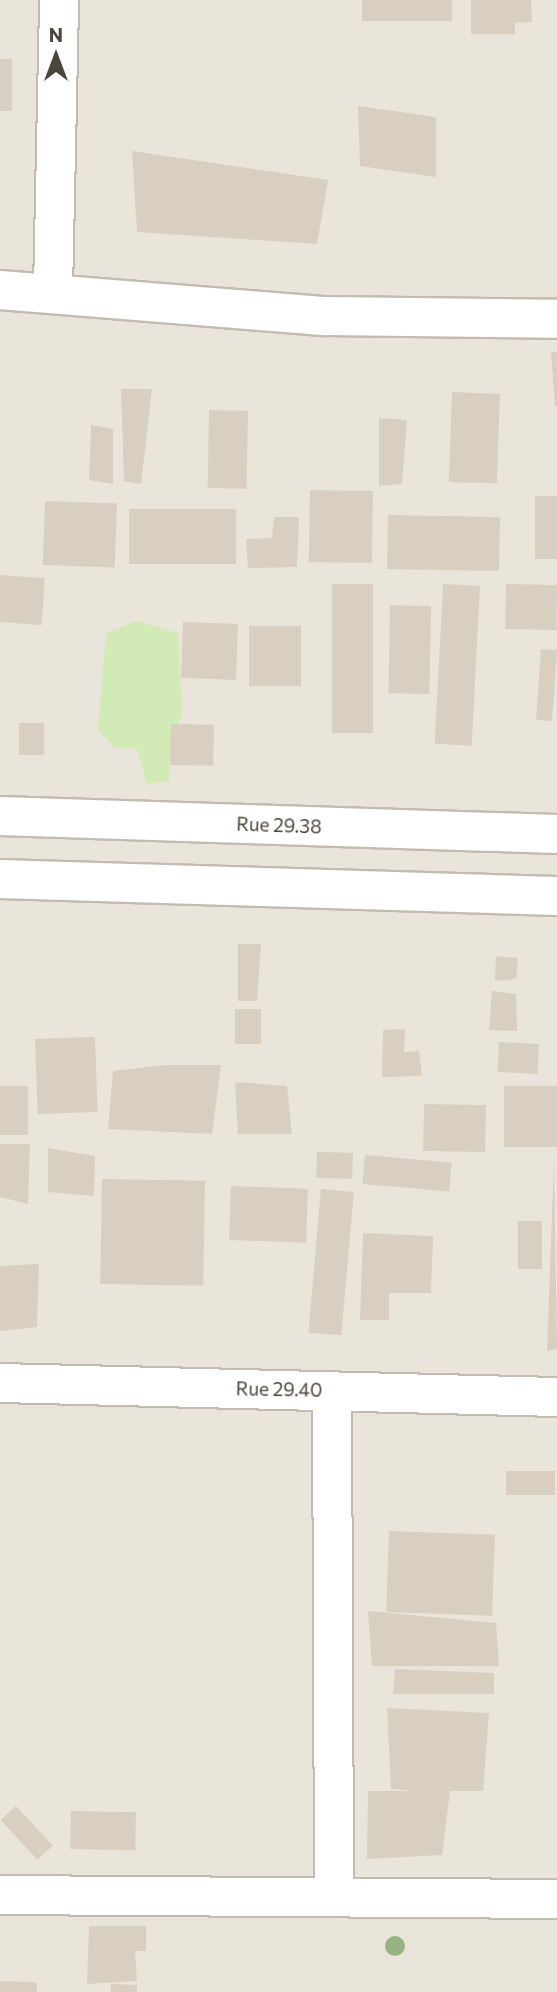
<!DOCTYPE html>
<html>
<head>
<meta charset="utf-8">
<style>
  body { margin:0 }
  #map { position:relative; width:557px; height:1992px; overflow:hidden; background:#f6f3ec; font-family:Commissioner,sans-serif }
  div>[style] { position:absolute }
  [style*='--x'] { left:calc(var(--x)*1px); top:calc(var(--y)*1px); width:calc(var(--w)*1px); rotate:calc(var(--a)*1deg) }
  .residential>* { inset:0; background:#eae5da; transform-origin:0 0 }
  .green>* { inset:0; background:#d2eab5 }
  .building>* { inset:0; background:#d8cfc1; transform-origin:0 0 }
  .roads { filter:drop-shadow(2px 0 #c2bbae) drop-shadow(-2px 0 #c2bbae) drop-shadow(0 2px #c2bbae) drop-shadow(0 -2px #c2bbae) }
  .minor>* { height:38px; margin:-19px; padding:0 19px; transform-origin:19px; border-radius:19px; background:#fff }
  .trees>* { width:20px; height:20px; margin:-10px; border-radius:50%; background:#97b381 }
  span { translate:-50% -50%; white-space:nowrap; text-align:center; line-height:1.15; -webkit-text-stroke:5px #fff; paint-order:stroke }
  .street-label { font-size:19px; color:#4b4439 }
  .north { position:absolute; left:21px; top:21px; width:70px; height:70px; -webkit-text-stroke:5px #fff; paint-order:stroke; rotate:0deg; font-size:19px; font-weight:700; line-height:28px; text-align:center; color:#4b4439 }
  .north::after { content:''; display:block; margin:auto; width:24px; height:32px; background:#4b4439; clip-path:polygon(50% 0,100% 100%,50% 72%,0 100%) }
</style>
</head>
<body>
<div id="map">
  <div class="residential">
    <div style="left:0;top:0;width:557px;height:1992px"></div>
  </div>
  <div class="green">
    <div style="clip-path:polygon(136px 621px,178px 633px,182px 714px,171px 739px,169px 781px,147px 784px,137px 749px,115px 748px,98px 730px,106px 633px)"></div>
  </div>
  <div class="building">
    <div style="left:362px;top:0;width:90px;height:21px"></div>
    <div style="clip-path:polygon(471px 0,531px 0,532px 22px,515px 23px,515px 34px,471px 34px)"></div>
    <div style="left:0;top:59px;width:12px;height:52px"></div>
    <div style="clip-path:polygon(358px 106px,436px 117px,436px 177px,360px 166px)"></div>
    <div style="clip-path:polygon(132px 151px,328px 180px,317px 244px,137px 232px)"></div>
    <div style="clip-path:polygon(551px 352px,557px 352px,557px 406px,555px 406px)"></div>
    <div style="clip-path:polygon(121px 389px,152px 389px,141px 484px,124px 481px)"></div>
    <div style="left:452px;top:392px;width:48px;height:90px;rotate:2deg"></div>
    <div style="left:209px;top:410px;width:39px;height:78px;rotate:1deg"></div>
    <div style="clip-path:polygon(379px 418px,407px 420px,402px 484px,379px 486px)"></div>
    <div style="clip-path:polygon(91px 425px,113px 429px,113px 484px,89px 480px)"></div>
    <div style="left:373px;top:491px;width:72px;height:63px;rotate:91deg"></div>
    <div style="left:535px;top:496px;width:22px;height:63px"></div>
    <div style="left:45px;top:501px;width:72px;height:64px;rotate:2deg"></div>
    <div style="left:129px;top:509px;width:107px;height:55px"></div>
    <div style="left:388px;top:515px;width:112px;height:54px;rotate:1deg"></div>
    <div style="clip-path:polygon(274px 517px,299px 517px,297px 567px,248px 568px,246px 539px,272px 538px)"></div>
    <div style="left:0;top:575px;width:45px;height:47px;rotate:4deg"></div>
    <div style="left:332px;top:584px;width:41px;height:149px"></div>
    <div style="left:506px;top:584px;width:51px;height:45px;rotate:1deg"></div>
    <div style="left:480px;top:586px;width:160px;height:37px;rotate:93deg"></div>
    <div style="left:431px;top:606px;width:88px;height:41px;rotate:91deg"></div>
    <div style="left:183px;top:622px;width:55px;height:56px;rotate:2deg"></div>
    <div style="left:249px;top:626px;width:52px;height:60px"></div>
    <div style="left:541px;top:649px;width:16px;height:71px;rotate:4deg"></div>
    <div style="left:19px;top:723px;width:25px;height:32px"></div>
    <div style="left:171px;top:724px;width:43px;height:41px;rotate:1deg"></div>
    <div style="clip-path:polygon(238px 944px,261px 944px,257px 1001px,238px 1001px)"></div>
    <div style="clip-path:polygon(496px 956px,518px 958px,516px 979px,495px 981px)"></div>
    <div style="clip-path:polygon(492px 991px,516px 994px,517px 1031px,489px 1030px)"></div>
    <div style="left:235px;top:1009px;width:26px;height:35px"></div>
    <div style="clip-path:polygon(405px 1029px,404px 1052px,419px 1051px,422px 1076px,382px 1077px,383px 1030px)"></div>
    <div style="left:95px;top:1037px;width:75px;height:60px;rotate:88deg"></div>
    <div style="left:499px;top:1042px;width:40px;height:30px;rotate:3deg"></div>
    <div style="clip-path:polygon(165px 1065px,221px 1065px,212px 1134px,108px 1129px,113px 1071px)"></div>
    <div style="clip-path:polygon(235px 1082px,287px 1086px,292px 1134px,238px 1134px)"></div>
    <div style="left:0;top:1086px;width:28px;height:49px"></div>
    <div style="left:504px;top:1086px;width:53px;height:61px"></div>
    <div style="left:424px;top:1104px;width:62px;height:47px;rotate:1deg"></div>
    <div style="clip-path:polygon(0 1144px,30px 1144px,28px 1204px,0 1197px)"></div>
    <div style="clip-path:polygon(48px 1148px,95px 1156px,94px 1196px,48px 1192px)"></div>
    <div style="left:353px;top:1153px;width:26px;height:36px;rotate:92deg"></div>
    <div style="left:365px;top:1155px;width:87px;height:29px;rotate:5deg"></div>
    <div style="clip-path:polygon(554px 1161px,557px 1349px,547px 1351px)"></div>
    <div style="left:102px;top:1179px;width:103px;height:105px;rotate:1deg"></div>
    <div style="left:231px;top:1186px;width:77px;height:54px;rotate:2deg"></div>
    <div style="left:321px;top:1189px;width:33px;height:144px;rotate:5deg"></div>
    <div style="left:518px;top:1221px;width:24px;height:48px"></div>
    <div style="clip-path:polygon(363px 1233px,433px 1236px,431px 1293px,389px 1293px,389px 1320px,360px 1320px)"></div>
    <div style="clip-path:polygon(39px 1264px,37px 1327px,0 1331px,0 1266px)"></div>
    <div style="left:555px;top:1471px;width:24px;height:49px;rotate:90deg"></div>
    <div style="left:389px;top:1531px;width:106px;height:81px;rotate:2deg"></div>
    <div style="clip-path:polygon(368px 1611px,496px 1623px,499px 1666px,372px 1666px)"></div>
    <div style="clip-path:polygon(395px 1669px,494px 1673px,494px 1694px,393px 1694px)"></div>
    <div style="clip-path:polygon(387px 1708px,489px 1713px,483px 1791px,450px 1791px,442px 1855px,367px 1859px,368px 1791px,414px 1791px,391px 1789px)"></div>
    <div style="left:16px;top:1806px;width:54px;height:21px;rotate:47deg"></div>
    <div style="left:71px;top:1811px;width:65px;height:38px;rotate:1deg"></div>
    <div style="clip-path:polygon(89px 1926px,146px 1926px,146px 1951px,135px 1951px,137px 1981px,87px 1984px)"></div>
    <div style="left:0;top:1981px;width:37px;height:11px;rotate:2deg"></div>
    <div style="left:111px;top:1984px;width:26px;height:8px;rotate:2deg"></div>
  </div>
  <div class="roads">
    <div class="minor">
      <div style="--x:0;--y:290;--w:327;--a:4.6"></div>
      <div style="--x:326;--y:316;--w:231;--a:0.7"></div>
      <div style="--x:53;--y:291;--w:291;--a:-88.8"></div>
      <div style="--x:0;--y:816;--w:557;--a:1.85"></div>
      <div style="--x:0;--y:879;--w:557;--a:1.75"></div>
      <div style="--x:0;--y:1383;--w:557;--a:1.44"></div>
      <div style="--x:332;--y:1391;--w:506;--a:89.77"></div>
      <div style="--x:0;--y:1895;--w:557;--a:0.41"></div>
    </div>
  </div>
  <div class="trees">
    <div style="left:395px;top:1946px"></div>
  </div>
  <div class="street-label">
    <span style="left:279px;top:825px;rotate:2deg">Rue 29.38</span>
    <span style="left:279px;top:1389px;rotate:1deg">Rue 29.40</span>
  </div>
  <div class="north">N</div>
</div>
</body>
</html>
